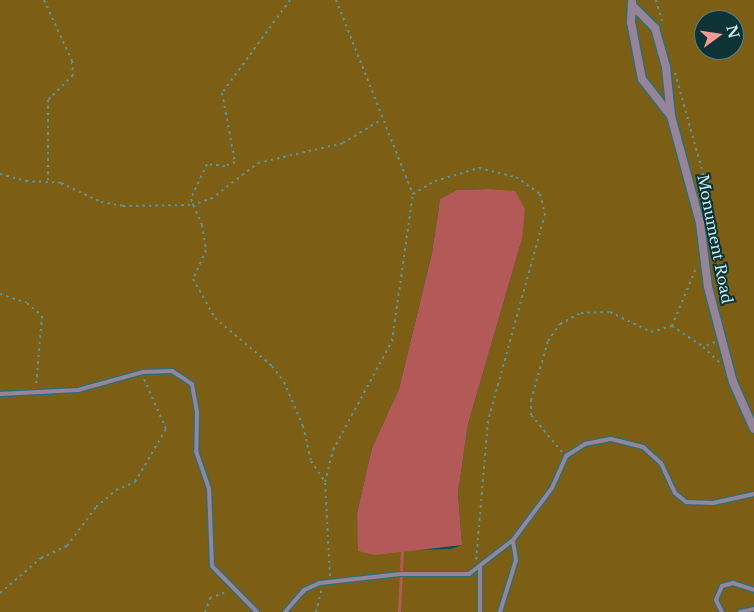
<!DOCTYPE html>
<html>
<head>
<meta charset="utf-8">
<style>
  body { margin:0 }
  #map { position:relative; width:754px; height:612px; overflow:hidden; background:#035157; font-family:"Libre Baskerville",serif }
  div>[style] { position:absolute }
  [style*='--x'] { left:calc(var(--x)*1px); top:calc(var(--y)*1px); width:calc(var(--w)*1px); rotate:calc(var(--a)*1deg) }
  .green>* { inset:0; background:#7d5e15 }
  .water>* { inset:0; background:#b35a58 }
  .stream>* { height:2.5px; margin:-1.25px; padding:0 1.25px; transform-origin:1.25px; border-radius:1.25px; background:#b35a58 }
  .path>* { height:2px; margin-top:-1px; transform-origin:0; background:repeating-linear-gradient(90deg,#59969b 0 2.5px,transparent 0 6.5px) }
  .roads { filter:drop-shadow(1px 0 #2a7076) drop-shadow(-1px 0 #2a7076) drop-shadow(0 1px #2a7076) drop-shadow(0 -1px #2a7076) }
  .service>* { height:4px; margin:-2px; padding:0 2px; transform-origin:2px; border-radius:2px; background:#978499 }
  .minor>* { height:8px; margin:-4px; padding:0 4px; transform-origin:4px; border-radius:4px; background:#978499 }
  span { translate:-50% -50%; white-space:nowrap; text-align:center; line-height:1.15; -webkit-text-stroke:4px #0e3336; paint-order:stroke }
  .street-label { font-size:15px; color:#c6eef2 }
  .north { position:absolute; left:694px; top:10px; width:50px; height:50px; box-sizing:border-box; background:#0e3336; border:1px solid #587e81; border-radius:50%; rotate:76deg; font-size:14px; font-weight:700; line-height:20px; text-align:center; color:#c6eef2 }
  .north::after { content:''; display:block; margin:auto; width:18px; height:22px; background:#f59b97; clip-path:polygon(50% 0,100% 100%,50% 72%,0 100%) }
</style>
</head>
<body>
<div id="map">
  <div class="green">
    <div style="clip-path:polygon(evenodd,0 0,754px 0,754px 612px,0 612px,0 0,704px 20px,734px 20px,734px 50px,704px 50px,704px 20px,0 0,488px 189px,522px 239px,468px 424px,458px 493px,462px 545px,451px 549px,359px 551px,357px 513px,372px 448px,399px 389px,432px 253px,440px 199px,457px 190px,488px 189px)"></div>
  </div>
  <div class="water">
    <div style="clip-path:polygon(488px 189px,515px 191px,525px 209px,522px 239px,468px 424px,458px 493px,462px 545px,375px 555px,358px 551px,357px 513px,372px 448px,399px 389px,432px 253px,440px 199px,457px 190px)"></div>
  </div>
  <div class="stream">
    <div style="--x:399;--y:612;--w:61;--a:-87.2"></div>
  </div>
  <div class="path">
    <div style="--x:44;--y:0;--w:67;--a:65.3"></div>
    <div style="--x:72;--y:61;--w:14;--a:86"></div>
    <div style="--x:73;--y:75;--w:35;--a:135"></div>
    <div style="--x:48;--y:100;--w:80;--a:90"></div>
    <div style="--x:290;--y:0;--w:115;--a:126.2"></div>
    <div style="--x:222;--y:93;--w:70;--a:79.3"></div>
    <div style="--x:235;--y:162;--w:11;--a:158"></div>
    <div style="--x:225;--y:166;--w:18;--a:-174"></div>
    <div style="--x:207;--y:164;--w:38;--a:115"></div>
    <div style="--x:191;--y:199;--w:28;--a:67"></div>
    <div style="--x:202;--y:225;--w:25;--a:81"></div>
    <div style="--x:206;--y:250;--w:32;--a:114"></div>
    <div style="--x:193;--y:279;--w:45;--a:60.6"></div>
    <div style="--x:215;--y:318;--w:75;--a:40.1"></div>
    <div style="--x:272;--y:366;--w:20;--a:53"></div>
    <div style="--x:284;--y:382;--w:48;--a:66.6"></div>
    <div style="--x:303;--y:426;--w:36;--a:77"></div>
    <div style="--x:311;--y:461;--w:25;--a:56"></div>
    <div style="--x:336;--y:0;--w:209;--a:68.4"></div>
    <div style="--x:656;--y:0;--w:26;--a:74"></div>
    <div style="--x:675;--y:73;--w:104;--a:74.4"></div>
    <div style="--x:703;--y:173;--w:22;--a:95"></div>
    <div style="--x:0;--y:174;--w:27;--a:15"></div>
    <div style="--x:26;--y:181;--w:35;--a:3"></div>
    <div style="--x:61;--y:183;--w:44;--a:25.4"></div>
    <div style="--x:101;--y:202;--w:22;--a:10"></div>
    <div style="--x:123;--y:206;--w:69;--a:-0.8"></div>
    <div style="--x:192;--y:205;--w:20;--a:-18"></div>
    <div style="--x:211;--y:199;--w:59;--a:-37.5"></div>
    <div style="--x:258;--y:163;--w:87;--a:-13.2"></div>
    <div style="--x:343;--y:143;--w:44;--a:-31.2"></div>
    <div style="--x:0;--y:294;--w:28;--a:18"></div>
    <div style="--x:27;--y:303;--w:20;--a:41"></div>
    <div style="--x:42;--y:316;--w:70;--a:94.9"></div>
    <div style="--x:672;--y:326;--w:65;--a:-67.4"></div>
    <div style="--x:715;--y:342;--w:13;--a:157"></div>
    <div style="--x:703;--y:347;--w:22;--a:43"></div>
    <div style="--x:562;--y:452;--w:48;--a:-130"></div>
    <div style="--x:531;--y:415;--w:15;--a:-90"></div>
    <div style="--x:531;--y:400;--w:61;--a:-73.9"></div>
    <div style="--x:548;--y:341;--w:21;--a:-55"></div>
    <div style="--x:560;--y:324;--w:24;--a:-28"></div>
    <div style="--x:581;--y:313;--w:29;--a:-2"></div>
    <div style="--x:610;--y:312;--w:46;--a:26"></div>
    <div style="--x:651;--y:332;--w:22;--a:-16"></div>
    <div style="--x:672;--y:326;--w:37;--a:34"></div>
    <div style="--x:330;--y:576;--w:94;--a:-93"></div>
    <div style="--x:325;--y:482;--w:33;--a:-76"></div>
    <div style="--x:333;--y:450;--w:124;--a:-61.6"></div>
    <div style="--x:392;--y:341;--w:148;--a:-81.9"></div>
    <div style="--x:413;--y:194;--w:26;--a:-31"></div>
    <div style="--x:435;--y:181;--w:46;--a:-16.5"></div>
    <div style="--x:479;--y:168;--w:38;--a:14"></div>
    <div style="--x:516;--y:177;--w:29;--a:35"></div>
    <div style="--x:540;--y:194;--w:21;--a:76"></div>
    <div style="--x:545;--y:214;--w:215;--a:105.4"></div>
    <div style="--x:488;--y:421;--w:141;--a:94.9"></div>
    <div style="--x:0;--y:593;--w:54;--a:-40.5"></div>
    <div style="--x:41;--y:558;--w:29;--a:-25"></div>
    <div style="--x:67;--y:546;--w:49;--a:-53.4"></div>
    <div style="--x:96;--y:507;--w:26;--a:-40"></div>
    <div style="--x:116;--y:490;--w:21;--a:-23"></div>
    <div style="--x:135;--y:482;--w:61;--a:-59.7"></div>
    <div style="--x:166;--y:429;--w:55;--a:-113.7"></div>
    <div style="--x:205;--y:612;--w:15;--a:-70"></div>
    <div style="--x:210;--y:598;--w:19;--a:-21"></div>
    <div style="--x:316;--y:612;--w:25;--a:-76"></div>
  </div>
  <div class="roads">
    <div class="service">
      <div style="--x:0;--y:394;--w:78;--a:-2.9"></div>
      <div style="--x:78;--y:390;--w:67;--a:-15.5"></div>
      <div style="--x:143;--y:372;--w:29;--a:-2"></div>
      <div style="--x:172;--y:371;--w:24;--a:33"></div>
      <div style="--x:192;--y:384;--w:28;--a:80"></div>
      <div style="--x:197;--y:412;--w:39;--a:91"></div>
      <div style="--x:196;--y:451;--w:39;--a:71"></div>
      <div style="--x:209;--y:488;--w:78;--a:87.8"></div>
      <div style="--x:212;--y:566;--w:64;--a:45.6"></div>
      <div style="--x:285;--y:612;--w:29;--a:-49"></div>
      <div style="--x:304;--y:590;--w:17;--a:-24"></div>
      <div style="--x:320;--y:583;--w:81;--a:-6.3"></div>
      <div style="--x:401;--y:574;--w:68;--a:0"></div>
      <div style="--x:469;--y:574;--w:56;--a:-37.7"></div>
      <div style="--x:513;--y:540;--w:65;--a:-53.1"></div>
      <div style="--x:552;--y:488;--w:35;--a:-66"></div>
      <div style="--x:566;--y:456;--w:22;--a:-32"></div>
      <div style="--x:585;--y:444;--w:26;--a:-11"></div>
      <div style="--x:611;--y:439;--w:33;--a:14"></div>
      <div style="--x:643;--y:447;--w:24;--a:42"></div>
      <div style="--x:661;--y:463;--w:33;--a:65"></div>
      <div style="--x:675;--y:493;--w:14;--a:39"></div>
      <div style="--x:686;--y:502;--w:27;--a:2"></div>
      <div style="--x:713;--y:503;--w:42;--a:-12.4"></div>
      <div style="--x:480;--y:612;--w:45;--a:-90"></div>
      <div style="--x:500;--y:612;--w:54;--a:-72.9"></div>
      <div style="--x:516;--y:560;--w:20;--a:-99"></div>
      <div style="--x:722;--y:612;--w:13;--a:-117"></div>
      <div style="--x:716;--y:600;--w:15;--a:-67"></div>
      <div style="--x:722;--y:586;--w:11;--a:-15"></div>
      <div style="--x:733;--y:583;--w:22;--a:18"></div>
      <div style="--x:740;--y:612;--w:14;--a:-12"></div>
    </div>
    <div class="minor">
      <div style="--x:632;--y:2;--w:20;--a:93"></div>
      <div style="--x:631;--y:22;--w:58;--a:79.1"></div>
      <div style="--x:642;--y:79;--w:47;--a:51.9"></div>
      <div style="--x:632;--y:5;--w:33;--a:45"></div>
      <div style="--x:655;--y:28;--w:41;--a:74.2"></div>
      <div style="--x:666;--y:67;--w:49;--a:84.2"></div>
      <div style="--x:671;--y:116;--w:111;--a:74.8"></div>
      <div style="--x:700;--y:223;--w:64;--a:82.9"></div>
      <div style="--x:708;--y:287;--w:98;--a:75.3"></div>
      <div style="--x:733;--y:382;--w:51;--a:65.9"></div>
    </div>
  </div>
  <div class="street-label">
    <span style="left:715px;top:239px;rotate:79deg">Monument Road</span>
  </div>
  <div class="north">N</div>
</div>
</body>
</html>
